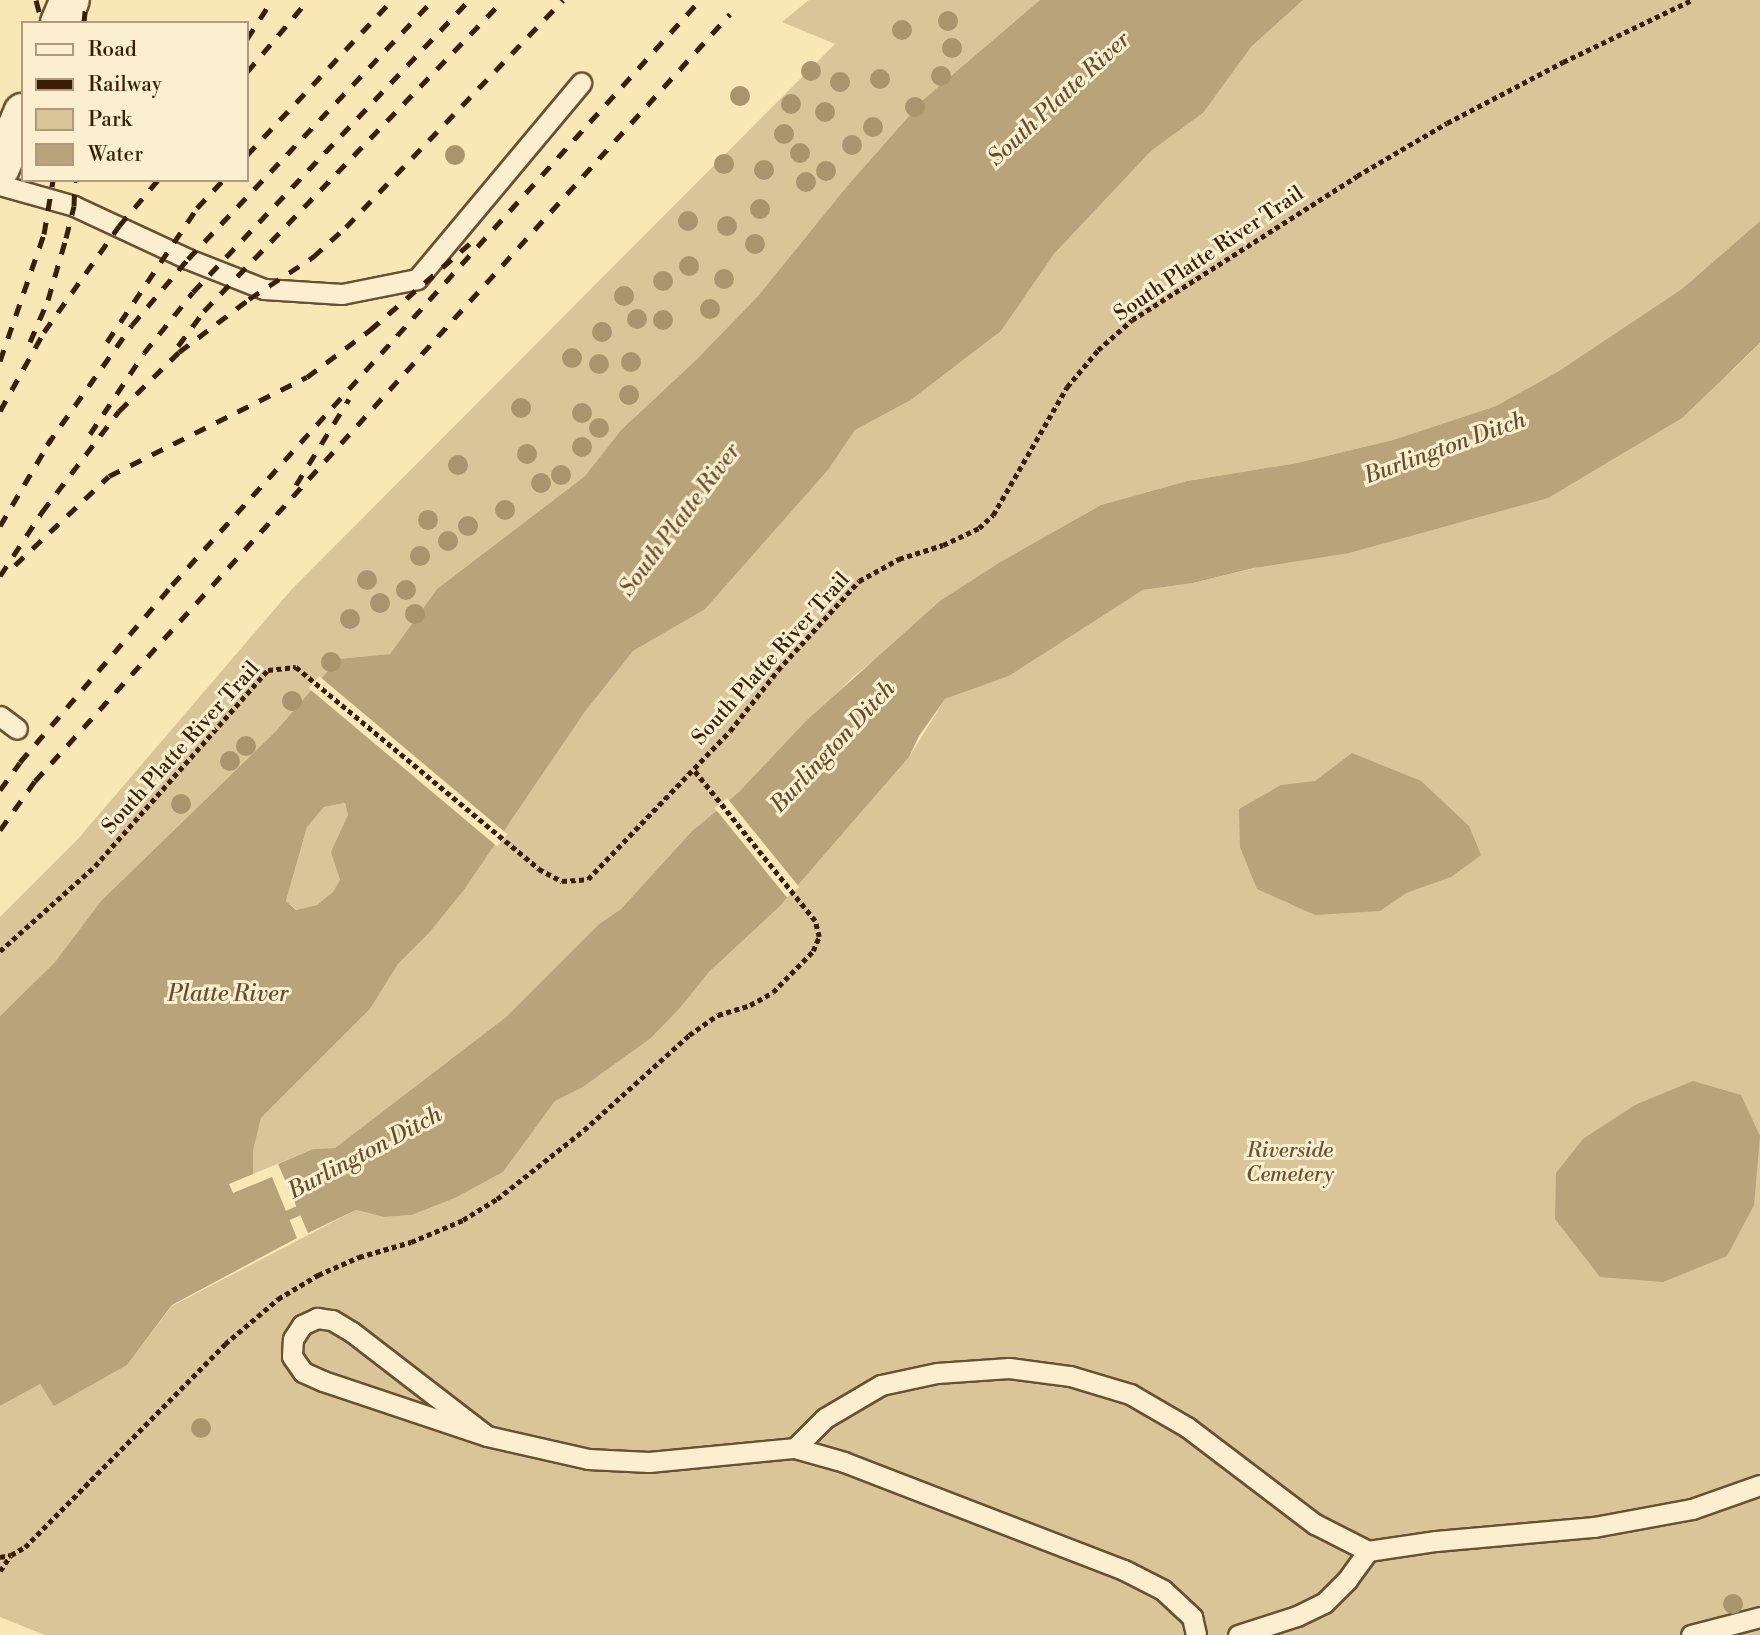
<!DOCTYPE html>
<html>
<head>
<meta charset="utf-8">
<style>
  body { margin:0 }
  #map { position:relative; width:1760px; height:1635px; overflow:hidden; background:#f9e7b5; font-family:"Libre Bodoni",serif }
  div>[style] { position:absolute }
  [style*='--x'] { left:calc(var(--x)*1px); top:calc(var(--y)*1px); width:calc(var(--w)*1px); rotate:calc(var(--a)*1deg) }
  .green>* { inset:0; background:#d9c597 }
  .water>* { inset:0; background:#b8a37a }
  .pier>* { inset:0; background:#f9e7b5; transform-origin:0 0 }
  .stream>* { height:10px; margin:-5px; padding:0 5px; transform-origin:5px; border-radius:5px; background:#b8a37a }
  .path>* { height:4.5px; margin-top:-2.25px; transform-origin:0; background:repeating-linear-gradient(90deg,#3b1e06 0 5px,transparent 0 8.5px) }
  .roads { filter:drop-shadow(2px 0 #6a5032) drop-shadow(-2px 0 #6a5032) drop-shadow(0 2px #6a5032) drop-shadow(0 -2px #6a5032) }
  .service>* { height:19px; margin:-9.5px; padding:0 9.5px; transform-origin:9.5px; border-radius:9.5px; background:#fbefcf }
  .tertiary>* { height:38px; margin:-19px; padding:0 19px; transform-origin:19px; border-radius:19px; background:#fbefcf }
  .rail>* { height:5px; margin-top:-2.5px; transform-origin:0; background:repeating-linear-gradient(90deg,#3b1e06 0 12px,transparent 0 24px) }
  .trees>* { width:20px; height:20px; margin:-10px; border-radius:50%; background:#aa946d }
  span { translate:-50% -50%; white-space:nowrap; text-align:center; line-height:1.15; -webkit-text-stroke:6px #fbefcf; paint-order:stroke }
  .street-label { font-size:21px; color:#3b1e06 }
  .park-label { font-size:21px; color:#6a5032; font-style:italic }
  .water-label { font-size:23px; color:#674d2f; font-style:italic }
  .legend { position:absolute; left:21px; top:21px; width:228px; height:161px; box-sizing:border-box; background:#fbefcf; border:2px solid #ae9b7f; margin:0; padding:9px 12px; list-style:none; font-size:21px; color:#3b1e06 }
  .legend li { display:flex; align-items:center; gap:14px; height:35px }
  .legend b { width:35px; border:2px solid #ae9b7f }
</style>
</head>
<body>
<div id="map">
  <div class="green">
    <div style="clip-path:polygon(809px 0,1040px 0,924px 99px,848px 185px,758px 296px,696px 360px,621px 430px,585px 476px,437px 589px,390px 654px,338px 659px,276px 731px,101px 901px,55px 962px,0 1016px,0 917px,77px 840px,292px 589px,835px 44px,782px 22px)"></div>
    <div style="clip-path:polygon(1303px 0,1760px 0,1760px 221px,1682px 289px,1559px 371px,1496px 406px,1393px 440px,1297px 463px,1187px 481px,1101px 505px,1002px 561px,853px 677px,739px 792px,692px 831px,621px 909px,599px 924px,506px 1017px,335px 1148px,313px 1149px,253px 1174px,253px 1151px,261px 1118px,370px 1009px,398px 964px,429px 933px,464px 890px,584px 713px,633px 651px,705px 608px,828px 470px,855px 430px,911px 400px,1001px 331px,1054px 254px,1151px 151px,1203px 113px,1252px 46px)"></div>
    <div style="clip-path:polygon(1760px 343px,1760px 1635px,45px 1635px,0 1617px,0 1406px,40px 1384px,54px 1405px,127px 1365px,172px 1306px,356px 1210px,384px 1217px,412px 1215px,455px 1198px,503px 1172px,555px 1101px,583px 1087px,651px 1038px,680px 1008px,709px 972px,779px 907px,909px 757px,945px 699px,1009px 676px,1143px 590px,1193px 583px,1548px 498px,1734px 369px)"></div>
    <div style="clip-path:polygon(345px 803px,348px 815px,337px 868px,340px 880px,333px 893px,317px 905px,297px 910px,286px 901px,307px 827px,324px 807px)"></div>
  </div>
  <div class="water">
    <div style="clip-path:polygon(evenodd,1040px 0,1303px 0,1252px 46px,1203px 113px,1151px 151px,1054px 254px,1001px 331px,911px 400px,855px 430px,828px 470px,705px 609px,633px 651px,584px 713px,464px 890px,429px 933px,398px 964px,370px 1009px,261px 1118px,253px 1151px,253px 1174px,229px 1184px,233px 1193px,272px 1177px,297px 1238px,172px 1305px,127px 1365px,54px 1406px,40px 1384px,0 1406px,0 1016px,55px 962px,101px 901px,276px 731px,338px 659px,390px 654px,437px 589px,585px 476px,621px 430px,696px 360px,758px 296px,848px 185px,924px 99px,1040px 0,345px 803px,348px 815px,331px 852px,340px 880px,333px 892px,317px 905px,296px 910px,286px 901px,307px 827px,324px 807px,345px 803px)"></div>
    <div style="clip-path:polygon(1760px 221px,1760px 343px,1682px 418px,1548px 498px,1349px 553px,1254px 568px,1193px 583px,1143px 590px,1009px 676px,945px 699px,919px 736px,909px 757px,779px 907px,709px 972px,680px 1008px,651px 1038px,583px 1087px,555px 1101px,503px 1172px,455px 1198px,412px 1215px,384px 1217px,356px 1210px,308px 1233px,278px 1164px,313px 1149px,335px 1148px,506px 1017px,599px 924px,621px 909px,692px 831px,739px 792px,806px 721px,940px 601px,1002px 561px,1101px 505px,1187px 481px,1297px 463px,1393px 440px,1496px 406px,1559px 371px,1682px 289px)"></div>
    <div style="clip-path:polygon(1352px 753px,1421px 781px,1469px 826px,1481px 855px,1451px 877px,1406px 893px,1380px 911px,1315px 915px,1257px 889px,1240px 847px,1239px 809px,1281px 785px,1315px 781px)"></div>
    <div style="clip-path:polygon(1693px 1081px,1741px 1095px,1760px 1136px,1754px 1205px,1727px 1256px,1663px 1282px,1600px 1277px,1555px 1219px,1556px 1173px,1583px 1139px,1635px 1105px)"></div>
  </div>
  <div class="pier">
    <div style="left:319px;top:676px;width:246px;height:16px;rotate:40deg"></div>
    <div style="left:727px;top:798px;width:115px;height:16px;rotate:51deg"></div>
  </div>
  <div class="stream">
    <div style="--x:277;--y:1220;--w:34;--a:-23"></div>
  </div>
  <div class="path">
    <div style="--x:0;--y:951;--w:127;--a:-41.8"></div>
    <div style="--x:95;--y:866;--w:261;--a:-48.6"></div>
    <div style="--x:268;--y:670;--w:28;--a:-6"></div>
    <div style="--x:296;--y:667;--w:316;--a:39.7"></div>
    <div style="--x:539;--y:869;--w:26;--a:28"></div>
    <div style="--x:562;--y:881;--w:26;--a:-4"></div>
    <div style="--x:588;--y:879;--w:205;--a:-46.2"></div>
    <div style="--x:730;--y:731;--w:78;--a:-51.8"></div>
    <div style="--x:778;--y:670;--w:120;--a:-47.7"></div>
    <div style="--x:859;--y:581;--w:46;--a:-28.8"></div>
    <div style="--x:899;--y:559;--w:46;--a:-17.7"></div>
    <div style="--x:943;--y:545;--w:40;--a:-25"></div>
    <div style="--x:979;--y:528;--w:19;--a:-43"></div>
    <div style="--x:993;--y:515;--w:148;--a:-60"></div>
    <div style="--x:1067;--y:387;--w:48;--a:-50"></div>
    <div style="--x:1098;--y:350;--w:45;--a:-41.4"></div>
    <div style="--x:1132;--y:320;--w:267;--a:-32.6"></div>
    <div style="--x:1357;--y:176;--w:104;--a:-30.5"></div>
    <div style="--x:1447;--y:123;--w:131;--a:-27.7"></div>
    <div style="--x:1563;--y:62;--w:143;--a:-25.7"></div>
    <div style="--x:0;--y:1557;--w:11;--a:-10"></div>
    <div style="--x:11;--y:1555;--w:16;--a:-30"></div>
    <div style="--x:25;--y:1547;--w:285;--a:-45.4"></div>
    <div style="--x:225;--y:1344;--w:70;--a:-40.3"></div>
    <div style="--x:278;--y:1299;--w:47;--a:-31"></div>
    <div style="--x:318;--y:1275;--w:45;--a:-23.7"></div>
    <div style="--x:359;--y:1257;--w:54;--a:-16.1"></div>
    <div style="--x:411;--y:1242;--w:56;--a:-22.9"></div>
    <div style="--x:463;--y:1220;--w:40;--a:-32"></div>
    <div style="--x:497;--y:1199;--w:111;--a:-38.4"></div>
    <div style="--x:584;--y:1130;--w:142;--a:-42.1"></div>
    <div style="--x:689;--y:1035;--w:35;--a:-35"></div>
    <div style="--x:718;--y:1015;--w:34;--a:-17"></div>
    <div style="--x:750;--y:1005;--w:26;--a:-29"></div>
    <div style="--x:773;--y:992;--w:57;--a:-45.7"></div>
    <div style="--x:813;--y:951;--w:15;--a:-67"></div>
    <div style="--x:819;--y:937;--w:16;--a:-104"></div>
    <div style="--x:815;--y:921;--w:195;--a:-128.8"></div>
    <div style="--x:0;--y:1571;--w:18;--a:-56"></div>
  </div>
  <div class="roads">
    <div class="service">
      <div style="--x:0;--y:185;--w:77;--a:15.8"></div>
      <div style="--x:74;--y:206;--w:126;--a:24.9"></div>
      <div style="--x:188;--y:259;--w:82;--a:21.5"></div>
      <div style="--x:264;--y:289;--w:78;--a:3.7"></div>
      <div style="--x:342;--y:294;--w:76;--a:-11.3"></div>
      <div style="--x:417;--y:279;--w:256;--a:-50.1"></div>
      <div style="--x:0;--y:716;--w:21;--a:37"></div>
      <div style="--x:487;--y:1436;--w:173;--a:-161.5"></div>
      <div style="--x:323;--y:1381;--w:22;--a:-156"></div>
      <div style="--x:303;--y:1372;--w:19;--a:-125"></div>
      <div style="--x:292;--y:1356;--w:17;--a:-87"></div>
      <div style="--x:293;--y:1339;--w:17;--a:-57"></div>
      <div style="--x:302;--y:1325;--w:17;--a:-25"></div>
      <div style="--x:317;--y:1318;--w:15;--a:8"></div>
      <div style="--x:332;--y:1320;--w:23;--a:31"></div>
      <div style="--x:352;--y:1332;--w:170;--a:37.6"></div>
      <div style="--x:487;--y:1436;--w:104;--a:12.8"></div>
      <div style="--x:588;--y:1459;--w:61;--a:2.8"></div>
      <div style="--x:649;--y:1462;--w:147;--a:-5.5"></div>
      <div style="--x:795;--y:1448;--w:51;--a:15.9"></div>
      <div style="--x:844;--y:1462;--w:300;--a:21.1"></div>
      <div style="--x:1124;--y:1570;--w:44;--a:27.1"></div>
      <div style="--x:1163;--y:1590;--w:40;--a:43"></div>
      <div style="--x:1192;--y:1617;--w:18;--a:77"></div>
      <div style="--x:795;--y:1448;--w:42;--a:-45"></div>
      <div style="--x:825;--y:1418;--w:65;--a:-30.5"></div>
      <div style="--x:881;--y:1385;--w:57;--a:-12.1"></div>
      <div style="--x:937;--y:1373;--w:72;--a:-4"></div>
      <div style="--x:1009;--y:1368;--w:62;--a:7.5"></div>
      <div style="--x:1070;--y:1376;--w:63;--a:16.7"></div>
      <div style="--x:1130;--y:1394;--w:66;--a:30.1"></div>
      <div style="--x:1187;--y:1427;--w:161;--a:37.2"></div>
      <div style="--x:1315;--y:1524;--w:59;--a:27"></div>
      <div style="--x:1238;--y:1635;--w:62;--a:-17.9"></div>
      <div style="--x:1297;--y:1616;--w:30;--a:-26"></div>
      <div style="--x:1324;--y:1603;--w:33;--a:-45"></div>
      <div style="--x:1347;--y:1580;--w:36;--a:-54"></div>
      <div style="--x:1368;--y:1551;--w:69;--a:-8.4"></div>
      <div style="--x:1436;--y:1541;--w:159;--a:-5.1"></div>
      <div style="--x:1594;--y:1527;--w:100;--a:-10.4"></div>
      <div style="--x:1692;--y:1509;--w:72;--a:-19.4"></div>
      <div style="--x:1691;--y:1635;--w:71;--a:-14.6"></div>
    </div>
    <div class="tertiary">
      <div style="--x:60;--y:23;--w:25;--a:-67"></div>
      <div style="--x:0;--y:168;--w:60;--a:-67.3"></div>
    </div>
  </div>
  <div class="rail">
    <div style="--x:36;--y:0;--w:24;--a:75"></div>
    <div style="--x:84;--y:23;--w:23;--a:-85"></div>
    <div style="--x:247;--y:39;--w:46;--a:-57.3"></div>
    <div style="--x:247;--y:72;--w:94;--a:-49.7"></div>
    <div style="--x:247;--y:155;--w:212;--a:-46.9"></div>
    <div style="--x:30;--y:342;--w:46;--a:-66.8"></div>
    <div style="--x:48;--y:300;--w:65;--a:-73.8"></div>
    <div style="--x:66;--y:238;--w:33;--a:-76"></div>
    <div style="--x:74;--y:206;--w:26;--a:-88"></div>
    <div style="--x:107;--y:342;--w:161;--a:-56.1"></div>
    <div style="--x:197;--y:208;--w:38;--a:-47"></div>
    <div style="--x:178;--y:346;--w:44;--a:-53.4"></div>
    <div style="--x:204;--y:311;--w:431;--a:-46.1"></div>
    <div style="--x:0;--y:361;--w:134;--a:-70.9"></div>
    <div style="--x:44;--y:234;--w:55;--a:-80.5"></div>
    <div style="--x:0;--y:411;--w:90;--a:-60.9"></div>
    <div style="--x:44;--y:332;--w:130;--a:-54.7"></div>
    <div style="--x:119;--y:226;--w:60;--a:-49.7"></div>
    <div style="--x:90;--y:434;--w:97;--a:-56.3"></div>
    <div style="--x:144;--y:353;--w:78;--a:-51.2"></div>
    <div style="--x:193;--y:292;--w:402;--a:-46.6"></div>
    <div style="--x:47;--y:445;--w:147;--a:-54.7"></div>
    <div style="--x:132;--y:325;--w:87;--a:-49.7"></div>
    <div style="--x:188;--y:259;--w:357;--a:-46.6"></div>
    <div style="--x:296;--y:485;--w:101;--a:-58.4"></div>
    <div style="--x:0;--y:526;--w:101;--a:-59.6"></div>
    <div style="--x:15;--y:565;--w:129;--a:-43.4"></div>
    <div style="--x:109;--y:476;--w:221;--a:-26.6"></div>
    <div style="--x:307;--y:377;--w:79;--a:-36.7"></div>
    <div style="--x:370;--y:330;--w:138;--a:-40.9"></div>
    <div style="--x:0;--y:576;--w:77;--a:-56.7"></div>
    <div style="--x:42;--y:512;--w:127;--a:-52.7"></div>
    <div style="--x:119;--y:411;--w:84;--a:-44.5"></div>
    <div style="--x:179;--y:352;--w:88;--a:-37.1"></div>
    <div style="--x:249;--y:299;--w:77;--a:-33.3"></div>
    <div style="--x:313;--y:257;--w:45;--a:-42.3"></div>
    <div style="--x:346;--y:227;--w:314;--a:-46.3"></div>
    <div style="--x:0;--y:790;--w:34;--a:-54"></div>
    <div style="--x:20;--y:762;--w:233;--a:-49.3"></div>
    <div style="--x:172;--y:585;--w:788;--a:-47.93"></div>
    <div style="--x:0;--y:830;--w:60;--a:-54.5"></div>
    <div style="--x:35;--y:781;--w:1035;--a:-47.82"></div>
  </div>
  <div class="trees">
    <div style="left:948px;top:21px"></div>
    <div style="left:902px;top:30px"></div>
    <div style="left:952px;top:48px"></div>
    <div style="left:811px;top:71px"></div>
    <div style="left:941px;top:76px"></div>
    <div style="left:880px;top:79px"></div>
    <div style="left:840px;top:82px"></div>
    <div style="left:740px;top:96px"></div>
    <div style="left:791px;top:104px"></div>
    <div style="left:915px;top:107px"></div>
    <div style="left:825px;top:112px"></div>
    <div style="left:873px;top:127px"></div>
    <div style="left:784px;top:134px"></div>
    <div style="left:852px;top:145px"></div>
    <div style="left:800px;top:153px"></div>
    <div style="left:455px;top:155px"></div>
    <div style="left:724px;top:164px"></div>
    <div style="left:764px;top:170px"></div>
    <div style="left:826px;top:171px"></div>
    <div style="left:806px;top:182px"></div>
    <div style="left:760px;top:209px"></div>
    <div style="left:688px;top:221px"></div>
    <div style="left:727px;top:226px"></div>
    <div style="left:755px;top:244px"></div>
    <div style="left:689px;top:266px"></div>
    <div style="left:724px;top:279px"></div>
    <div style="left:663px;top:281px"></div>
    <div style="left:624px;top:296px"></div>
    <div style="left:710px;top:309px"></div>
    <div style="left:637px;top:319px"></div>
    <div style="left:663px;top:320px"></div>
    <div style="left:602px;top:332px"></div>
    <div style="left:572px;top:358px"></div>
    <div style="left:631px;top:362px"></div>
    <div style="left:599px;top:364px"></div>
    <div style="left:629px;top:395px"></div>
    <div style="left:521px;top:408px"></div>
    <div style="left:582px;top:413px"></div>
    <div style="left:599px;top:428px"></div>
    <div style="left:582px;top:447px"></div>
    <div style="left:527px;top:454px"></div>
    <div style="left:458px;top:465px"></div>
    <div style="left:561px;top:475px"></div>
    <div style="left:541px;top:483px"></div>
    <div style="left:505px;top:510px"></div>
    <div style="left:428px;top:520px"></div>
    <div style="left:468px;top:526px"></div>
    <div style="left:448px;top:541px"></div>
    <div style="left:420px;top:556px"></div>
    <div style="left:367px;top:580px"></div>
    <div style="left:406px;top:590px"></div>
    <div style="left:380px;top:603px"></div>
    <div style="left:415px;top:614px"></div>
    <div style="left:350px;top:619px"></div>
    <div style="left:331px;top:662px"></div>
    <div style="left:292px;top:701px"></div>
    <div style="left:246px;top:746px"></div>
    <div style="left:230px;top:761px"></div>
    <div style="left:181px;top:804px"></div>
    <div style="left:201px;top:1428px"></div>
    <div style="left:1733px;top:1604px"></div>
  </div>
  <div class="street-label">
    <span style="left:1209px;top:254px;rotate:-34deg">South Platte River Trail</span>
    <span style="left:771px;top:659px;rotate:-48deg">South Platte River Trail</span>
    <span style="left:181px;top:748px;rotate:-48deg">South Platte River Trail</span>
  </div>
  <div class="park-label">
    <span style="left:1290px;top:1163px">Riverside<br>Cemetery</span>
  </div>
  <div class="water-label">
    <span style="left:1059px;top:99px;rotate:-43deg">South Platte River</span>
    <span style="left:1445px;top:448px;rotate:-20deg">Burlington Ditch</span>
    <span style="left:680px;top:520px;rotate:-53deg">South Platte River</span>
    <span style="left:833px;top:747px;rotate:-47deg">Burlington Ditch</span>
    <span style="left:228px;top:994px">Platte River</span>
    <span style="left:365px;top:1153px;rotate:-28deg">Burlington Ditch</span>
  </div>
  <ul class="legend">
  <li><b style="height:9px;background:#fbefcf"></b>Road</li>
  <li><b style="height:9px;background:#3b1e06"></b>Railway</li>
  <li><b style="height:19px;background:#d9c597"></b>Park</li>
  <li><b style="height:19px;background:#b8a37a"></b>Water</li>
  </ul>
</div>
</body>
</html>
